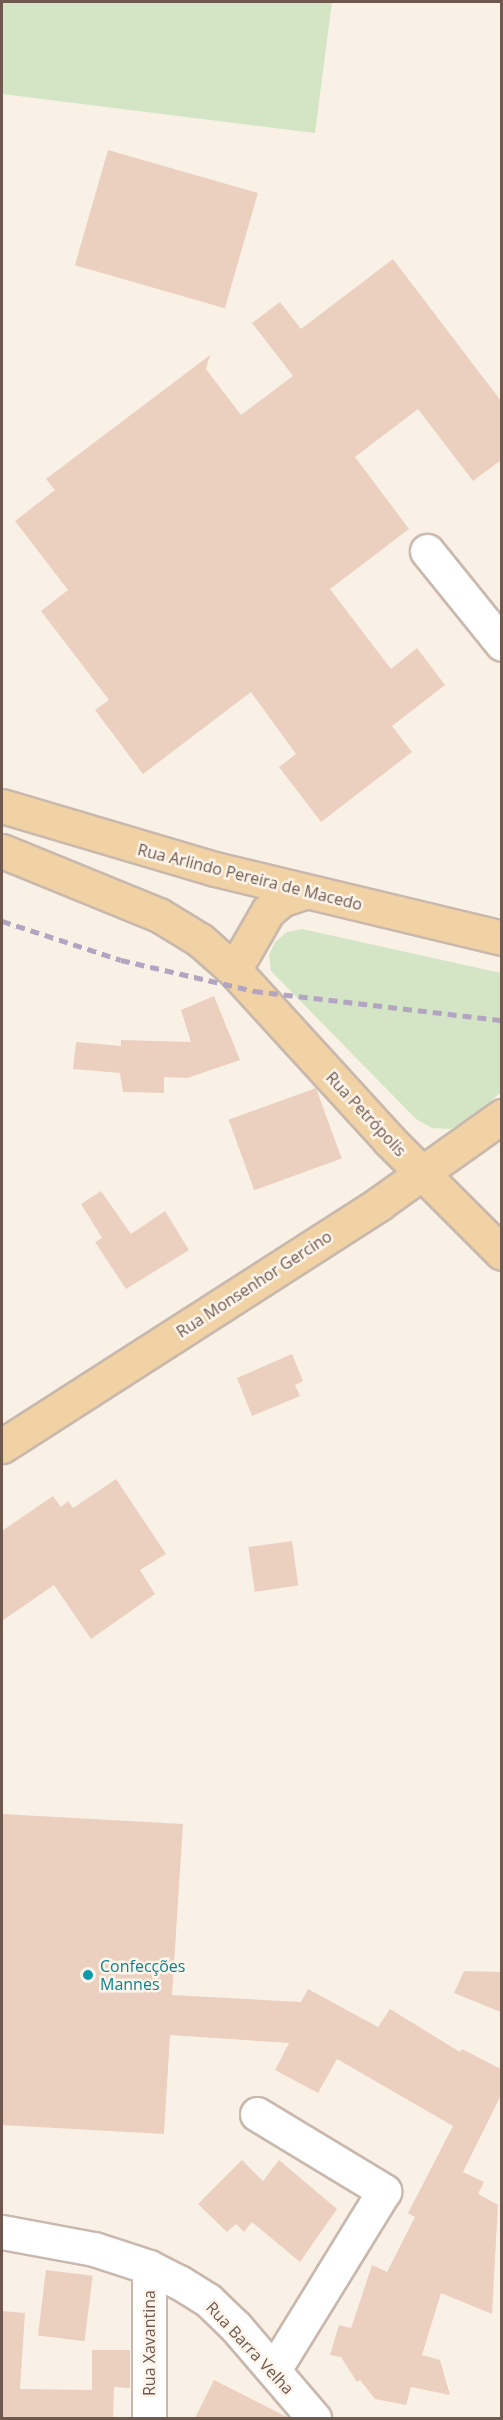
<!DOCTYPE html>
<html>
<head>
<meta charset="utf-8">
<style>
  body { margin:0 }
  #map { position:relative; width:503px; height:2420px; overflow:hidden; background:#f9f1e5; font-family:"Open Sans",sans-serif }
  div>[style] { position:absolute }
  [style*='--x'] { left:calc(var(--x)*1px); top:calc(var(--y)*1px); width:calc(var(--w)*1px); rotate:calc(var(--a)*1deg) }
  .green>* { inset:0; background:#d3e5c5 }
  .building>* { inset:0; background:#ebd0c0; transform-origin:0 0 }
  .roads { filter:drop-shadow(2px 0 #c9b8ad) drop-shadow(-2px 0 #c9b8ad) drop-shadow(0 2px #c9b8ad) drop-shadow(0 -2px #c9b8ad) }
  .minor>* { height:33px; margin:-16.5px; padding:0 16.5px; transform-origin:16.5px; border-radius:16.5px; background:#fff }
  .major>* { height:33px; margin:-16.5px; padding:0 16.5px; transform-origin:16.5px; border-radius:16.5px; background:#f0d2a5 }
  .rail>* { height:4.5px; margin-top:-2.25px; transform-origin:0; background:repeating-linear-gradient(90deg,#b3a5c1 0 9px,transparent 0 15px) }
  .dots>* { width:16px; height:16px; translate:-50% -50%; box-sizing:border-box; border:3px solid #fdf5eb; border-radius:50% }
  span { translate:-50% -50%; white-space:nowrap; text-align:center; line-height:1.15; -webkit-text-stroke:5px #fdf5eb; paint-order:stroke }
  .street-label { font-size:16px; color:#6f584d }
  .culture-label { font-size:16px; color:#0d838f }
  .left { translate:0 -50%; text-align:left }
  .frame { position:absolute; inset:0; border:3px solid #6f584d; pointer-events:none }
</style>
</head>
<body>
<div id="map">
  <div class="green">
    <div style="clip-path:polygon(3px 2px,332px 2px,315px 133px,2px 94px)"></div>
    <div style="clip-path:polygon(302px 929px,501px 973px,501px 1092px,469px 1120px,450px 1129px,432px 1128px,416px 1119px,271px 971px,269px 955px,275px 942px,287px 932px)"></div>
  </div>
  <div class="building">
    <div style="left:108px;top:150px;width:156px;height:120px;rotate:16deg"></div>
    <div style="clip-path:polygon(393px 259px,501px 401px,501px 460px,473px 481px,418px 409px,355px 457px,409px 529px,330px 589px,391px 669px,417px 648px,445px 685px,392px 726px,412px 752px,321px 822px,279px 767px,296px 754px,251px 692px,143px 774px,95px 710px,109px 700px,41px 611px,68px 590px,15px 521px,55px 490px,46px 479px,210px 355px,206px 369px,241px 415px,293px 376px,252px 323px,280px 302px,301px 329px)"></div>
    <div style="clip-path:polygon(214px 996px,240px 1060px,187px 1078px,164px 1077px,164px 1093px,123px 1092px,120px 1073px,73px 1069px,76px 1042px,121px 1046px,121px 1040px,191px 1042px,181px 1010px)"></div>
    <div style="left:316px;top:1088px;width:75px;height:93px;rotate:70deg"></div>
    <div style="clip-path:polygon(101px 1191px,131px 1234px,165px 1211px,189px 1250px,126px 1289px,95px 1242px,102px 1238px,81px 1204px)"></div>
    <div style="clip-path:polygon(292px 1354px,303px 1381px,295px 1385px,300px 1396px,252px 1416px,237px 1378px)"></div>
    <div style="clip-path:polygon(116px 1479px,166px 1554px,140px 1570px,155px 1594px,91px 1639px,54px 1585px,2px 1621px,2px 1531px,53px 1496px,61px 1507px,68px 1501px,73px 1508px)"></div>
    <div style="left:292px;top:1541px;width:45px;height:44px;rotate:82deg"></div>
    <div style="clip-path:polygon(2px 1814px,183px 1824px,172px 1995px,301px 2002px,308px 1989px,378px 2027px,390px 2009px,460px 2052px,462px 2049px,501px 2069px,501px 2095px,463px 2172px,484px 2182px,478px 2194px,498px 2205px,492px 2314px,441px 2293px,422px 2355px,440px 2360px,450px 2395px,411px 2387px,406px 2405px,375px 2399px,360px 2380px,357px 2382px,341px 2357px,330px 2355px,339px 2325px,351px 2328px,372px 2265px,387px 2272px,415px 2217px,408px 2213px,453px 2126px,337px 2059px,318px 2093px,275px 2070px,289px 2043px,170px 2035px,164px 2134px,2px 2125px)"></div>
    <div style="clip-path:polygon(464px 1971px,501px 1972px,501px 2012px,454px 1993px)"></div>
    <div style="clip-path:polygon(242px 2160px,263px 2181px,279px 2160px,337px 2209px,300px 2262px,252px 2222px,244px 2232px,236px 2224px,227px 2232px,198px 2204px)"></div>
    <div style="left:46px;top:2270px;width:47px;height:66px;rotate:7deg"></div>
    <div style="clip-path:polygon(2px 2311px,25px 2313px,20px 2389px,92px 2390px,92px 2350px,130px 2350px,130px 2388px,114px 2387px,113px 2418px,2px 2418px)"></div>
    <div style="clip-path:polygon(214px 2380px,289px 2418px,195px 2418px)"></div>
  </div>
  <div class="roads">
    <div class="minor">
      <div style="--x:427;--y:551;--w:119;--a:51.1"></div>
      <div style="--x:257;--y:2114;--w:149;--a:31.2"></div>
      <div style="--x:384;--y:2191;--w:210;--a:121.6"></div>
      <div style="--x:2;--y:2232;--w:94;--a:10.5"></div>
      <div style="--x:94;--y:2249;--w:58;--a:18.1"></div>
      <div style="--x:149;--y:2267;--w:34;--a:27"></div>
      <div style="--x:179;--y:2282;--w:34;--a:32"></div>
      <div style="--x:208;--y:2300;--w:39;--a:44"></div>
      <div style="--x:236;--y:2327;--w:120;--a:49.4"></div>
      <div style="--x:149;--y:2418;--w:151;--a:-90"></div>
    </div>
    <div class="major">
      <div style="--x:2;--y:806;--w:222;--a:16.5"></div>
      <div style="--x:215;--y:869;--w:295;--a:13.5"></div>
      <div style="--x:2;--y:851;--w:170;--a:22.2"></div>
      <div style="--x:159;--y:915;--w:48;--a:31.4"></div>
      <div style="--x:200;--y:940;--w:45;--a:41.4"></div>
      <div style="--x:234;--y:970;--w:231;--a:47.6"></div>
      <div style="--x:390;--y:1141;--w:158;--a:45"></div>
      <div style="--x:234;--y:970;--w:68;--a:-60"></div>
      <div style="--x:268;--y:911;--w:17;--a:-40"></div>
      <div style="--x:281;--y:900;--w:24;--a:-19"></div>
      <div style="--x:2;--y:1446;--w:449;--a:-32.7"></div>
      <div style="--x:380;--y:1203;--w:150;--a:-35.5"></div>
    </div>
  </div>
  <div class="rail">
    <div style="--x:2;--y:921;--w:125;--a:18.1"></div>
    <div style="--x:121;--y:960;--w:137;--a:13.1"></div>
    <div style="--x:254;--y:991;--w:250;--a:6.7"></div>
  </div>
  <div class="dots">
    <div style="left:88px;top:1975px;background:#0f9aa8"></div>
  </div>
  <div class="street-label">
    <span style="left:250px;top:877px;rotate:14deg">Rua Arlindo Pereira de Macedo</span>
    <span style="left:366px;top:1114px;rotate:47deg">Rua Petrópolis</span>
    <span style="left:254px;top:1284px;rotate:-33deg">Rua Monsenhor Gercino</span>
    <span style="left:149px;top:2343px;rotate:-90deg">Rua Xavantina</span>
    <span style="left:250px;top:2348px;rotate:47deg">Rua Barra Velha</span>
  </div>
  <div class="culture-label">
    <span class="left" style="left:100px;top:1975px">Confecções<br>Mannes</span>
  </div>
  <div class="frame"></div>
</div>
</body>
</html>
